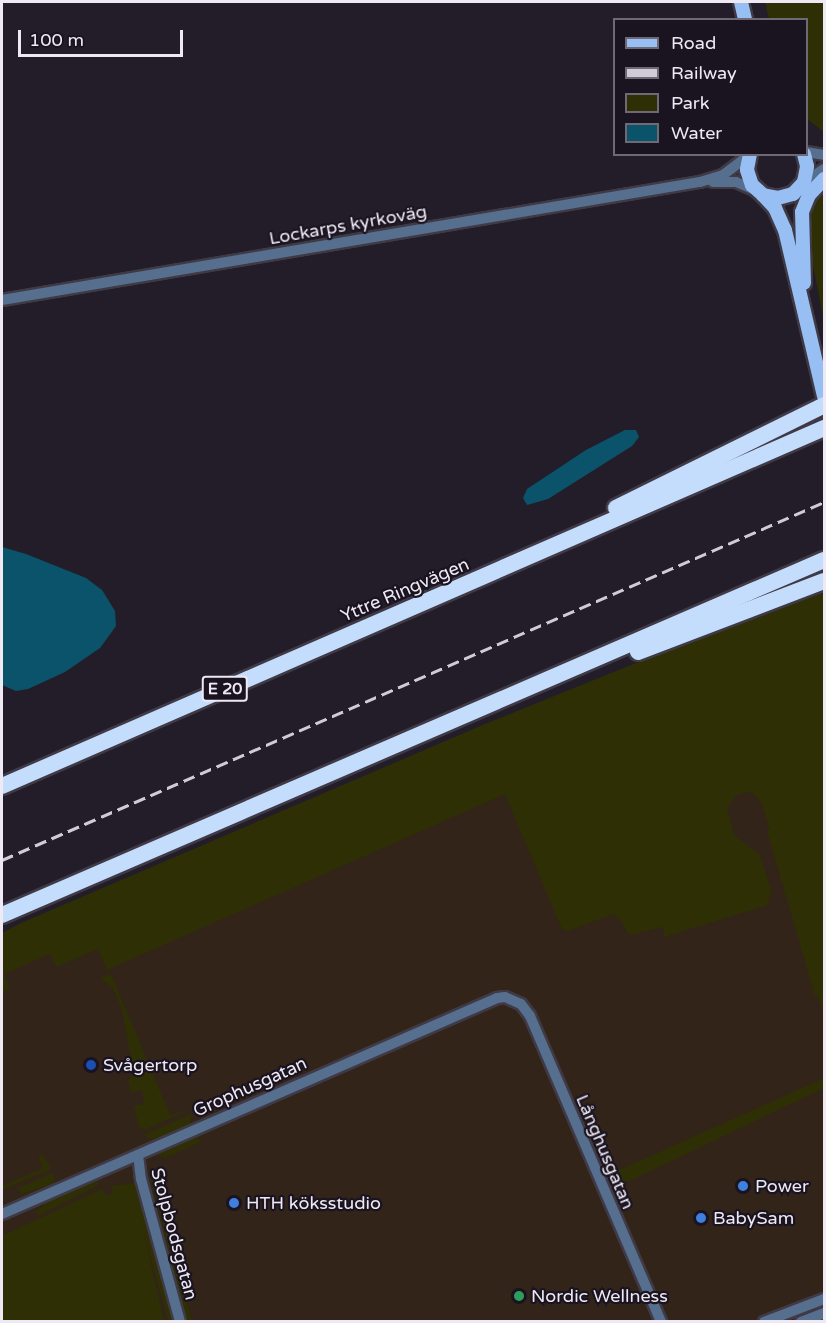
<!DOCTYPE html>
<html>
<head>
<meta charset="utf-8">
<style>
  body { margin:0 }
  #map { position:relative; width:826px; height:1323px; overflow:hidden; background:#231d2a; font-family:"Varela Round",sans-serif }
  div>[style] { position:absolute }
  [style*='--x'] { left:calc(var(--x)*1px); top:calc(var(--y)*1px); width:calc(var(--w)*1px); rotate:calc(var(--a)*1deg) }
  .commercial>* { inset:0; background:#332419 }
  .green>* { inset:0; background:#2e2f04 }
  .water>* { inset:0; background:#0b536b }
  .roads { filter:drop-shadow(2px 0 #3f3a46) drop-shadow(-2px 0 #3f3a46) drop-shadow(0 2px #3f3a46) drop-shadow(0 -2px #3f3a46) }
  .minor>* { height:10px; margin:-5px; padding:0 5px; transform-origin:5px; border-radius:5px; background:#576f8e }
  .major>* { height:14px; margin:-7px; padding:0 7px; transform-origin:7px; border-radius:7px; background:#97bff3 }
  .highway>* { height:16px; margin:-8px; padding:0 8px; transform-origin:8px; border-radius:8px; background:#c5ddfd }
  .rail>* { height:3px; margin-top:-1.5px; transform-origin:0; background:repeating-linear-gradient(90deg,#d0cbd6 0 12px,transparent 0 18px) }
  .dots>* { width:16px; height:16px; translate:-50% -50%; box-sizing:border-box; border:3px solid #1a1421; border-radius:50% }
  span { translate:-50% -50%; white-space:nowrap; text-align:center; line-height:1.15; -webkit-text-stroke:4.5px #1a1421; paint-order:stroke }
  .shield-label span { padding:2px 4px; background:#1a1421; border:2px solid; border-radius:4px; -webkit-text-stroke-width:0 }
  .shield-label { font-size:16px; color:#eee9f3; font-weight:700 }
  .street-label { font-size:18px; color:#eee9f3 }
  .poi-label { font-size:18px; color:#eee9f3 }
  .left { translate:0 -50%; text-align:left }
  .frame { position:absolute; inset:0; border:3px solid #eee9f3; pointer-events:none }
  .legend { position:absolute; left:613px; top:18px; width:195px; height:138px; box-sizing:border-box; background:#1a1421; border:2px solid #6f6975; margin:0; padding:8px 10px; list-style:none; font-size:18px; color:#eee9f3 }
  .legend li { display:flex; align-items:center; gap:12px; height:30px }
  .legend b { width:30px; border:2px solid #6f6975 }
  .scale { position:absolute; left:18px; top:30px; width:165px; height:27px; box-sizing:border-box; border:3px solid #eee9f3; border-top:0; padding-left:8px; font-size:18px; line-height:21px; white-space:nowrap; color:#eee9f3; -webkit-text-stroke:4px #1a1421; paint-order:stroke }
</style>
</head>
<body>
<div id="map">
  <div class="commercial">
    <div style="clip-path:polygon(824px 592px,824px 1321px,2px 1321px,2px 952px)"></div>
  </div>
  <div class="green">
    <div style="clip-path:polygon(765px 2px,824px 2px,824px 132px,807px 119px,806px 20px,769px 19px)"></div>
    <div style="clip-path:polygon(824px 188px,824px 321px,806px 230px,811px 204px)"></div>
    <div style="clip-path:polygon(824px 587px,824px 1016px,818px 995px,815px 996px,767px 831px,770px 829px,761px 802px,753px 793px,747px 792px,735px 796px,727px 809px,734px 835px,760px 855px,771px 890px,768px 905px,664px 937px,663px 927px,629px 935px,621px 920px,613px 914px,568px 931px,562px 929px,505px 794px,107px 970px,98px 949px,56px 967px,50px 954px,4px 974px,10px 989px,2px 993px,2px 933px,21px 923px,485px 724px)"></div>
    <div style="clip-path:polygon(111px 974px,170px 1115px,189px 1110px,144px 1130px,139px 1127px,134px 1106px,144px 1104px,142px 1090px,131px 1092px,128px 1081px,134px 1073px,122px 1010px,113px 988px,100px 978px)"></div>
    <div style="clip-path:polygon(824px 1078px,824px 1088px,630px 1181px,619px 1181px,615px 1172px)"></div>
    <div style="clip-path:polygon(191px 1114px,190px 1125px,160px 1138px,149px 1139px,144px 1135px)"></div>
    <div style="clip-path:polygon(195px 1138px,203px 1141px,165px 1158px,160px 1156px,159px 1153px)"></div>
    <div style="clip-path:polygon(43px 1154px,51px 1169px,2px 1190px,2px 1186px,43px 1168px,38px 1156px)"></div>
    <div style="clip-path:polygon(53px 1173px,55px 1181px,51px 1185px,21px 1194px,18px 1188px)"></div>
    <div style="clip-path:polygon(155px 1175px,192px 1321px,187px 1321px,150px 1177px)"></div>
    <div style="clip-path:polygon(98px 1180px,97px 1186px,38px 1216px,36px 1211px,51px 1200px)"></div>
    <div style="clip-path:polygon(138px 1183px,174px 1321px,168px 1321px,142px 1226px,164px 1321px,2px 1322px,2px 1236px,102px 1189px,106px 1196px,113px 1193px,110px 1186px)"></div>
  </div>
  <div class="water">
    <div style="clip-path:polygon(625px 430px,636px 430px,639px 437px,632px 446px,548px 499px,527px 505px,523px 498px,527px 489px,586px 450px)"></div>
    <div style="clip-path:polygon(2px 547px,26px 554px,86px 578px,102px 590px,115px 611px,116px 626px,100px 648px,65px 672px,28px 689px,16px 691px,2px 685px)"></div>
  </div>
  <div class="roads">
    <div class="minor">
      <div style="--x:806;--y:152;--w:18;--a:9"></div>
      <div style="--x:713;--y:182;--w:23;--a:0"></div>
      <div style="--x:736;--y:182;--w:21;--a:23"></div>
      <div style="--x:804;--y:182;--w:24;--a:-33"></div>
      <div style="--x:2;--y:300;--w:708;--a:-9.6"></div>
      <div style="--x:700;--y:182;--w:24;--a:-17"></div>
      <div style="--x:723;--y:175;--w:34;--a:-37"></div>
      <div style="--x:138;--y:1155;--w:24;--a:83"></div>
      <div style="--x:141;--y:1179;--w:148;--a:74.7"></div>
      <div style="--x:2;--y:1214;--w:540;--a:-23.57"></div>
      <div style="--x:497;--y:998;--w:8;--a:-7"></div>
      <div style="--x:505;--y:997;--w:17;--a:24"></div>
      <div style="--x:521;--y:1004;--w:15;--a:53"></div>
      <div style="--x:530;--y:1016;--w:333;--a:66.8"></div>
      <div style="--x:764;--y:1322;--w:64;--a:-21"></div>
      <div style="--x:801;--y:1322;--w:25;--a:-21"></div>
    </div>
    <div class="major">
      <div style="--x:741;--y:2;--w:18;--a:77"></div>
      <div style="--x:750;--y:154;--w:16;--a:101"></div>
      <div style="--x:747;--y:170;--w:16;--a:72"></div>
      <div style="--x:752;--y:185;--w:15;--a:42"></div>
      <div style="--x:763;--y:195;--w:15;--a:11"></div>
      <div style="--x:778;--y:198;--w:16;--a:-15"></div>
      <div style="--x:793;--y:194;--w:16;--a:-47"></div>
      <div style="--x:804;--y:182;--w:16;--a:-79"></div>
      <div style="--x:807;--y:166;--w:12;--a:-104"></div>
      <div style="--x:763;--y:195;--w:18;--a:47"></div>
      <div style="--x:775;--y:208;--w:24;--a:66"></div>
      <div style="--x:785;--y:230;--w:171;--a:76.8"></div>
      <div style="--x:804;--y:283;--w:71;--a:-91.6"></div>
      <div style="--x:802;--y:212;--w:18;--a:-68"></div>
      <div style="--x:809;--y:195;--w:22;--a:-47"></div>
    </div>
    <div class="highway">
      <div style="--x:616;--y:508;--w:232;--a:-26.3"></div>
      <div style="--x:638;--y:652;--w:199;--a:-20.9"></div>
      <div style="--x:2;--y:786;--w:897;--a:-23.53"></div>
      <div style="--x:2;--y:915;--w:895;--a:-23.36"></div>
    </div>
  </div>
  <div class="rail">
    <div style="--x:2;--y:860;--w:897;--a:-23.53"></div>
  </div>
  <div class="dots">
    <div style="left:91px;top:1065px;background:#1a4fb4"></div>
    <div style="left:743px;top:1186px;background:#3f7fe0"></div>
    <div style="left:234px;top:1203px;background:#3f7fe0"></div>
    <div style="left:701px;top:1218px;background:#3f7fe0"></div>
    <div style="left:519px;top:1296px;background:#2e9e5b"></div>
  </div>
  <div class="shield-label">
    <span style="left:225px;top:689px">E 20</span>
  </div>
  <div class="street-label">
    <span style="left:348px;top:225px;rotate:-10deg">Lockarps kyrkoväg</span>
    <span style="left:405px;top:590px;rotate:-23deg">Yttre Ringvägen</span>
    <span style="left:250px;top:1087px;rotate:-24deg">Grophusgatan</span>
    <span style="left:605px;top:1152px;rotate:67deg">Långhusgatan</span>
    <span style="left:174px;top:1234px;rotate:75deg">Stolpbodsgatan</span>
  </div>
  <div class="poi-label">
    <span class="left" style="left:103px;top:1065px">Svågertorp</span>
    <span class="left" style="left:755px;top:1186px">Power</span>
    <span class="left" style="left:246px;top:1203px">HTH köksstudio</span>
    <span class="left" style="left:713px;top:1218px">BabySam</span>
    <span class="left" style="left:531px;top:1296px">Nordic Wellness</span>
  </div>
  <div class="frame"></div>
  <ul class="legend">
  <li><b style="height:8px;background:#97bff3"></b>Road</li>
  <li><b style="height:8px;background:#d0cbd6"></b>Railway</li>
  <li><b style="height:16px;background:#2e2f04"></b>Park</li>
  <li><b style="height:16px;background:#0b536b"></b>Water</li>
  </ul>
  <div class="scale">100 m</div>
</div>
</body>
</html>
